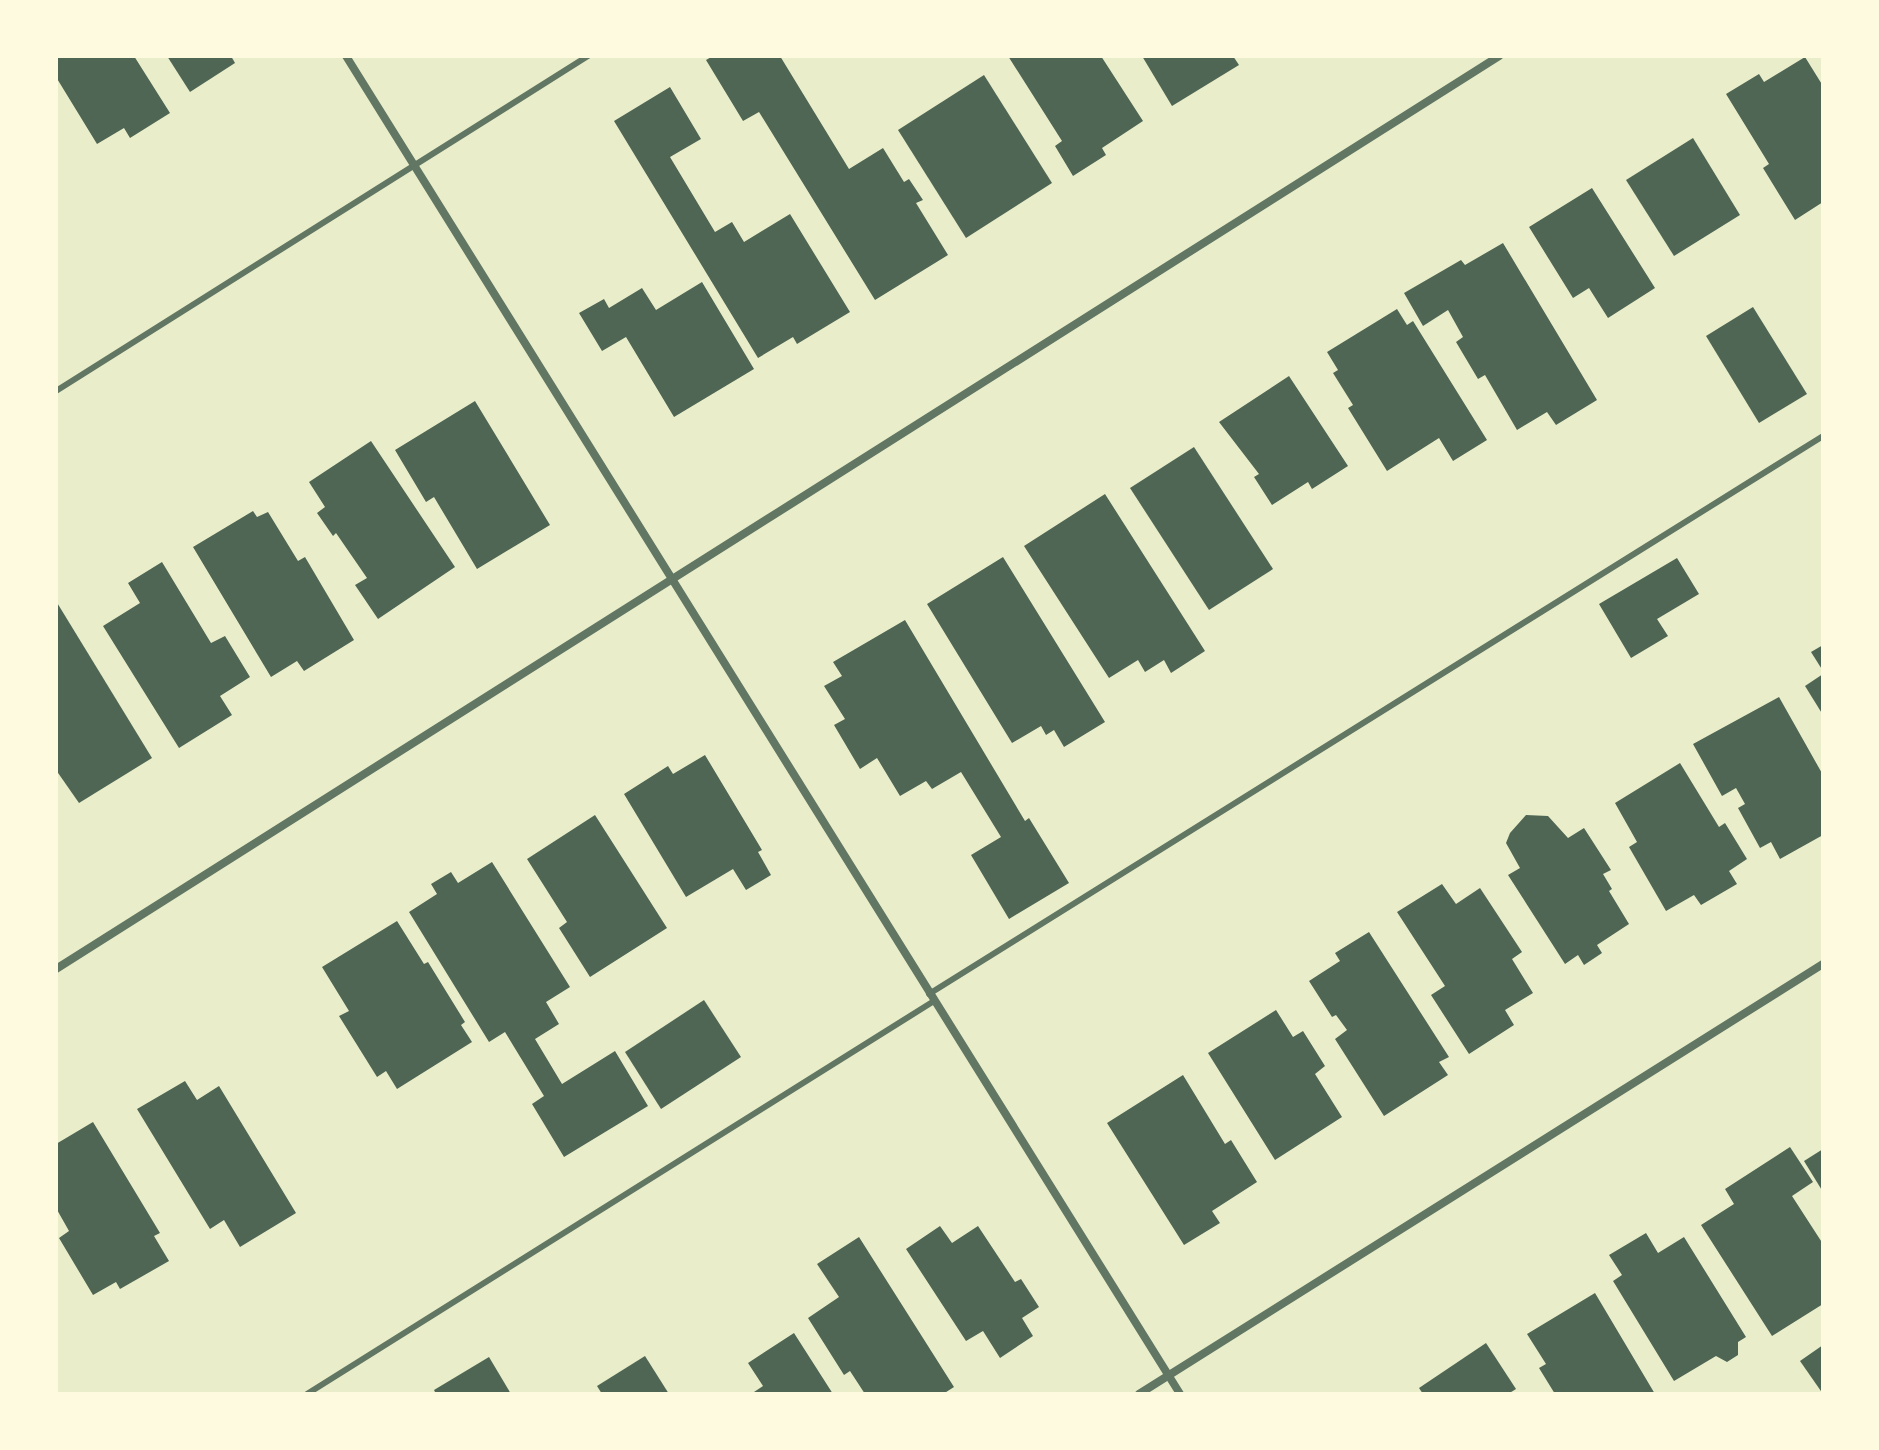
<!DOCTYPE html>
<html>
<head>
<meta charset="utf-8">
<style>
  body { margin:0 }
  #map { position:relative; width:1879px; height:1450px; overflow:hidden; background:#e9edc9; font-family:"Archivo Narrow",sans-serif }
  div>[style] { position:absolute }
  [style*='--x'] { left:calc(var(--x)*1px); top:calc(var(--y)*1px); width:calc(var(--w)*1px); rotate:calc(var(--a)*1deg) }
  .building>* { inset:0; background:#4f6655 }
  .service>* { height:6px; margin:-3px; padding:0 3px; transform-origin:3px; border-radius:3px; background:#617663 }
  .minor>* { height:8px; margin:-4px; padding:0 4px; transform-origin:4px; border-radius:4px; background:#617663 }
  span { translate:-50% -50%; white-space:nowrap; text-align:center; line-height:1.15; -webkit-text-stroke:8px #fefae0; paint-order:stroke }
  .frame { position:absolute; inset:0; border:58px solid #fefae0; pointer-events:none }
</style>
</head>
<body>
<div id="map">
  <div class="building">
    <div style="clip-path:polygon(56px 56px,134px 56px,170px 113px,130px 138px,124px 128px,97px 144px,56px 77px)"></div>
    <div style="clip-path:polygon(167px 56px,231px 56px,235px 63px,190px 92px)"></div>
    <div style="clip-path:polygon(713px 56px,780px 56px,849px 169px,883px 148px,904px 182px,909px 179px,923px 200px,916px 203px,948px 255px,875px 300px,759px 112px,743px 121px,706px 60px)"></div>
    <div style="clip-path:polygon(1008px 56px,1101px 56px,1143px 121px,1102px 148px,1106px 155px,1073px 176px,1055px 146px,1062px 141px)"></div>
    <div style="clip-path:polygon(1142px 56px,1233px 56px,1239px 65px,1172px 106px)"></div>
    <div style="clip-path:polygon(1805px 57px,1823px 86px,1823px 202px,1795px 220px,1763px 168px,1769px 164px,1726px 94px,1759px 74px,1764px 82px)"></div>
    <div style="clip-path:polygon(984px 75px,1052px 183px,966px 238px,898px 130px)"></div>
    <div style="clip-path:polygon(670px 87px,701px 139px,670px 157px,715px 232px,732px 222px,744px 242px,790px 214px,850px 312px,797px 344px,793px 337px,758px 358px,614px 121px)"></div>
    <div style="clip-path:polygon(1693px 138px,1740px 215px,1674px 256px,1626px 180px)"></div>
    <div style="clip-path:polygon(1592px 188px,1655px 288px,1608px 318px,1589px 288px,1573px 298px,1529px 227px)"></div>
    <div style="clip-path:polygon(1503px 243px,1597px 400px,1556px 425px,1547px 412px,1517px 430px,1485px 375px,1478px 379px,1456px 342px,1463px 337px,1448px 310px,1423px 326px,1404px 293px,1461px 260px,1465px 265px)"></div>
    <div style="clip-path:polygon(702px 282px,754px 369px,674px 417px,626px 337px,602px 351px,579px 313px,604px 299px,609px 308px,642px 288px,656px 310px)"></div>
    <div style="clip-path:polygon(1753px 307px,1807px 394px,1759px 423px,1706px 336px)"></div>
    <div style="clip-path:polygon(1397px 309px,1407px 325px,1413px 321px,1487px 440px,1453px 461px,1439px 438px,1387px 471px,1348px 408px,1353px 405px,1333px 373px,1338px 370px,1327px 352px)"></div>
    <div style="clip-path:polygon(1289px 376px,1348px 466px,1312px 489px,1308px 482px,1272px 505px,1254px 477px,1259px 474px,1219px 422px)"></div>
    <div style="clip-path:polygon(475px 401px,550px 525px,477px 569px,434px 497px,426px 502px,395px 450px)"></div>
    <div style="clip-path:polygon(371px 441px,455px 567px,378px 619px,355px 585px,367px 578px,336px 533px,333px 536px,317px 513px,325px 507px,309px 482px)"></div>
    <div style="clip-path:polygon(1194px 447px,1273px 569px,1209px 610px,1130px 488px)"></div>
    <div style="clip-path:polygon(1105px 494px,1205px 651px,1171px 673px,1164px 660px,1145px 672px,1138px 660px,1109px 678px,1024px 546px)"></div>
    <div style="clip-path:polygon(253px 511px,257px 517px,268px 512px,298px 561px,305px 557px,354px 640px,304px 671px,297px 661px,271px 677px,193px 547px)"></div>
    <div style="clip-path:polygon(1003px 557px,1105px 722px,1064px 747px,1054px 730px,1046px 735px,1041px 726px,1012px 743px,927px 604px)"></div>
    <div style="clip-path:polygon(1677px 558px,1699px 594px,1657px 619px,1668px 636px,1631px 658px,1599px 604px)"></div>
    <div style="clip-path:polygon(162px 562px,211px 643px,225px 636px,250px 677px,220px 696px,232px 715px,179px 748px,103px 626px,140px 603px,128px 583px)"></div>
    <div style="clip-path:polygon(56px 601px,152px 758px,79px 803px,56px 770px)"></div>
    <div style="clip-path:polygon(905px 620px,1025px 821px,1029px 818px,1069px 883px,1009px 919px,971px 855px,1001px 837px,961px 772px,932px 789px,926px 781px,900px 796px,877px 758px,860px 769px,834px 725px,845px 719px,824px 686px,842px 676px,833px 662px)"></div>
    <div style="clip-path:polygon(1823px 645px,1823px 671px,1811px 652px)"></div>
    <div style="clip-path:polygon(1823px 674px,1823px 715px,1805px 686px)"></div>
    <div style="clip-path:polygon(1779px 697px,1823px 775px,1823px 835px,1780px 859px,1771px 842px,1760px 848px,1738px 808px,1745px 804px,1736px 788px,1722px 796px,1693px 744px)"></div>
    <div style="clip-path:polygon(705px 755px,762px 850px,758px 852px,771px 875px,746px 890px,733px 869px,686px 897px,624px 794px,668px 766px,673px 774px)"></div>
    <div style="clip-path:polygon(1680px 763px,1719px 827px,1725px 823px,1747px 859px,1729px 871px,1737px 884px,1701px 905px,1694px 895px,1666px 911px,1629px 847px,1637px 842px,1615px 803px)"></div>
    <div style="clip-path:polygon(595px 815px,667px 928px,590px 977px,559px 928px,567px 922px,527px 859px)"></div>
    <div style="clip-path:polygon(1526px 815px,1548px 816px,1568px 838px,1584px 828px,1611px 870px,1603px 874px,1612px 889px,1609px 891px,1629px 924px,1597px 945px,1602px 953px,1584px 965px,1578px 955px,1565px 964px,1508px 875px,1520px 868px,1506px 843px,1510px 833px)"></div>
    <div style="clip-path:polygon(492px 862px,570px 987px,546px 1002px,559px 1024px,535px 1039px,562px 1084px,615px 1051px,648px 1106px,564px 1157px,532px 1104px,544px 1096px,505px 1032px,489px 1042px,409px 912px,437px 894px,431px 884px,451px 872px,458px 883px)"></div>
    <div style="clip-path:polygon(1442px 884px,1456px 904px,1480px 888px,1522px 952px,1512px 959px,1533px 993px,1505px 1010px,1514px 1025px,1469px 1054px,1431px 995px,1445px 986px,1397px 912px)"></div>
    <div style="clip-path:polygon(397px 921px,424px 964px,428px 962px,465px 1022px,461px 1025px,472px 1042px,397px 1089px,386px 1071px,377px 1077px,339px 1016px,349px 1011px,322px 967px)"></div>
    <div style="clip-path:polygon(1369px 932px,1449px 1057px,1439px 1062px,1448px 1075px,1384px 1116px,1335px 1039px,1347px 1030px,1336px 1015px,1332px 1017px,1309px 981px,1340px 961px,1335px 953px)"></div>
    <div style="clip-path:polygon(704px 1000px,741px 1057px,661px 1109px,625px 1052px)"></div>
    <div style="clip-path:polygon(1276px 1010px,1293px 1037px,1303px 1031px,1325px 1066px,1315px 1074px,1342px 1117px,1275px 1160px,1208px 1053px)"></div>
    <div style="clip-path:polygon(1183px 1075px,1225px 1144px,1231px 1140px,1257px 1182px,1212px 1211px,1220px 1223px,1184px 1245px,1107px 1123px)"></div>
    <div style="clip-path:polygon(185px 1081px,197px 1100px,219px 1086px,296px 1213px,240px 1247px,224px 1220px,210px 1229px,137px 1109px)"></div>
    <div style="clip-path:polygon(93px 1122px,160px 1233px,154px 1236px,169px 1261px,120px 1289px,116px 1282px,93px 1295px,59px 1238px,69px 1231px,56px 1208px,56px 1144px)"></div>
    <div style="clip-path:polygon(1790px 1147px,1813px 1182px,1792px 1196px,1823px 1244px,1823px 1304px,1772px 1336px,1701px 1225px,1734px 1204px,1725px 1189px)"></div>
    <div style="clip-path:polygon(1823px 1149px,1823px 1192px,1804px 1161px)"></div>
    <div style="clip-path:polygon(940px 1226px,952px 1243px,978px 1226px,1015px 1282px,1021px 1279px,1039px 1307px,1022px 1318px,1033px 1336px,1000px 1358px,983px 1331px,966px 1341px,906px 1249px)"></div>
    <div style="clip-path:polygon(1646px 1233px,1658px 1253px,1684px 1237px,1746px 1337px,1738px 1342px,1738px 1355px,1727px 1362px,1716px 1356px,1674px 1381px,1613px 1281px,1622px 1275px,1609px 1255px)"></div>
    <div style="clip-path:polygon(859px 1237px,954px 1387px,943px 1394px,865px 1394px,850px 1371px,844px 1375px,808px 1318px,839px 1297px,817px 1264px)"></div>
    <div style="clip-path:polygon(1595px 1293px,1655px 1394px,1555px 1394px,1539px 1368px,1546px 1364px,1527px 1334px)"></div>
    <div style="clip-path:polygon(794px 1333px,833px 1394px,751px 1394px,763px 1386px,748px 1363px)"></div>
    <div style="clip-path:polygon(1486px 1343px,1516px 1389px,1508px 1394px,1423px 1394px,1419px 1388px)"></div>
    <div style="clip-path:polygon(1823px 1345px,1823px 1394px,1800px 1361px)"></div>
    <div style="clip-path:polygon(645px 1356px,669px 1394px,602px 1394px,597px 1386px)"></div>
    <div style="clip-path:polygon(489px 1357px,511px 1394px,436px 1394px,434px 1390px)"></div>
  </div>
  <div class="service">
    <div style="--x:56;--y:391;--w:629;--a:-32.2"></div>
    <div style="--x:929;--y:994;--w:1054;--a:-31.97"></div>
    <div style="--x:307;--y:1394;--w:740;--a:-32.08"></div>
  </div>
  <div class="minor">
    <div style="--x:346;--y:56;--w:1577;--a:58.06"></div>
    <div style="--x:56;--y:969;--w:1708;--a:-32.32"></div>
    <div style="--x:1139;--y:1394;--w:808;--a:-32.16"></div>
  </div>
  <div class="frame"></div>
</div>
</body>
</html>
